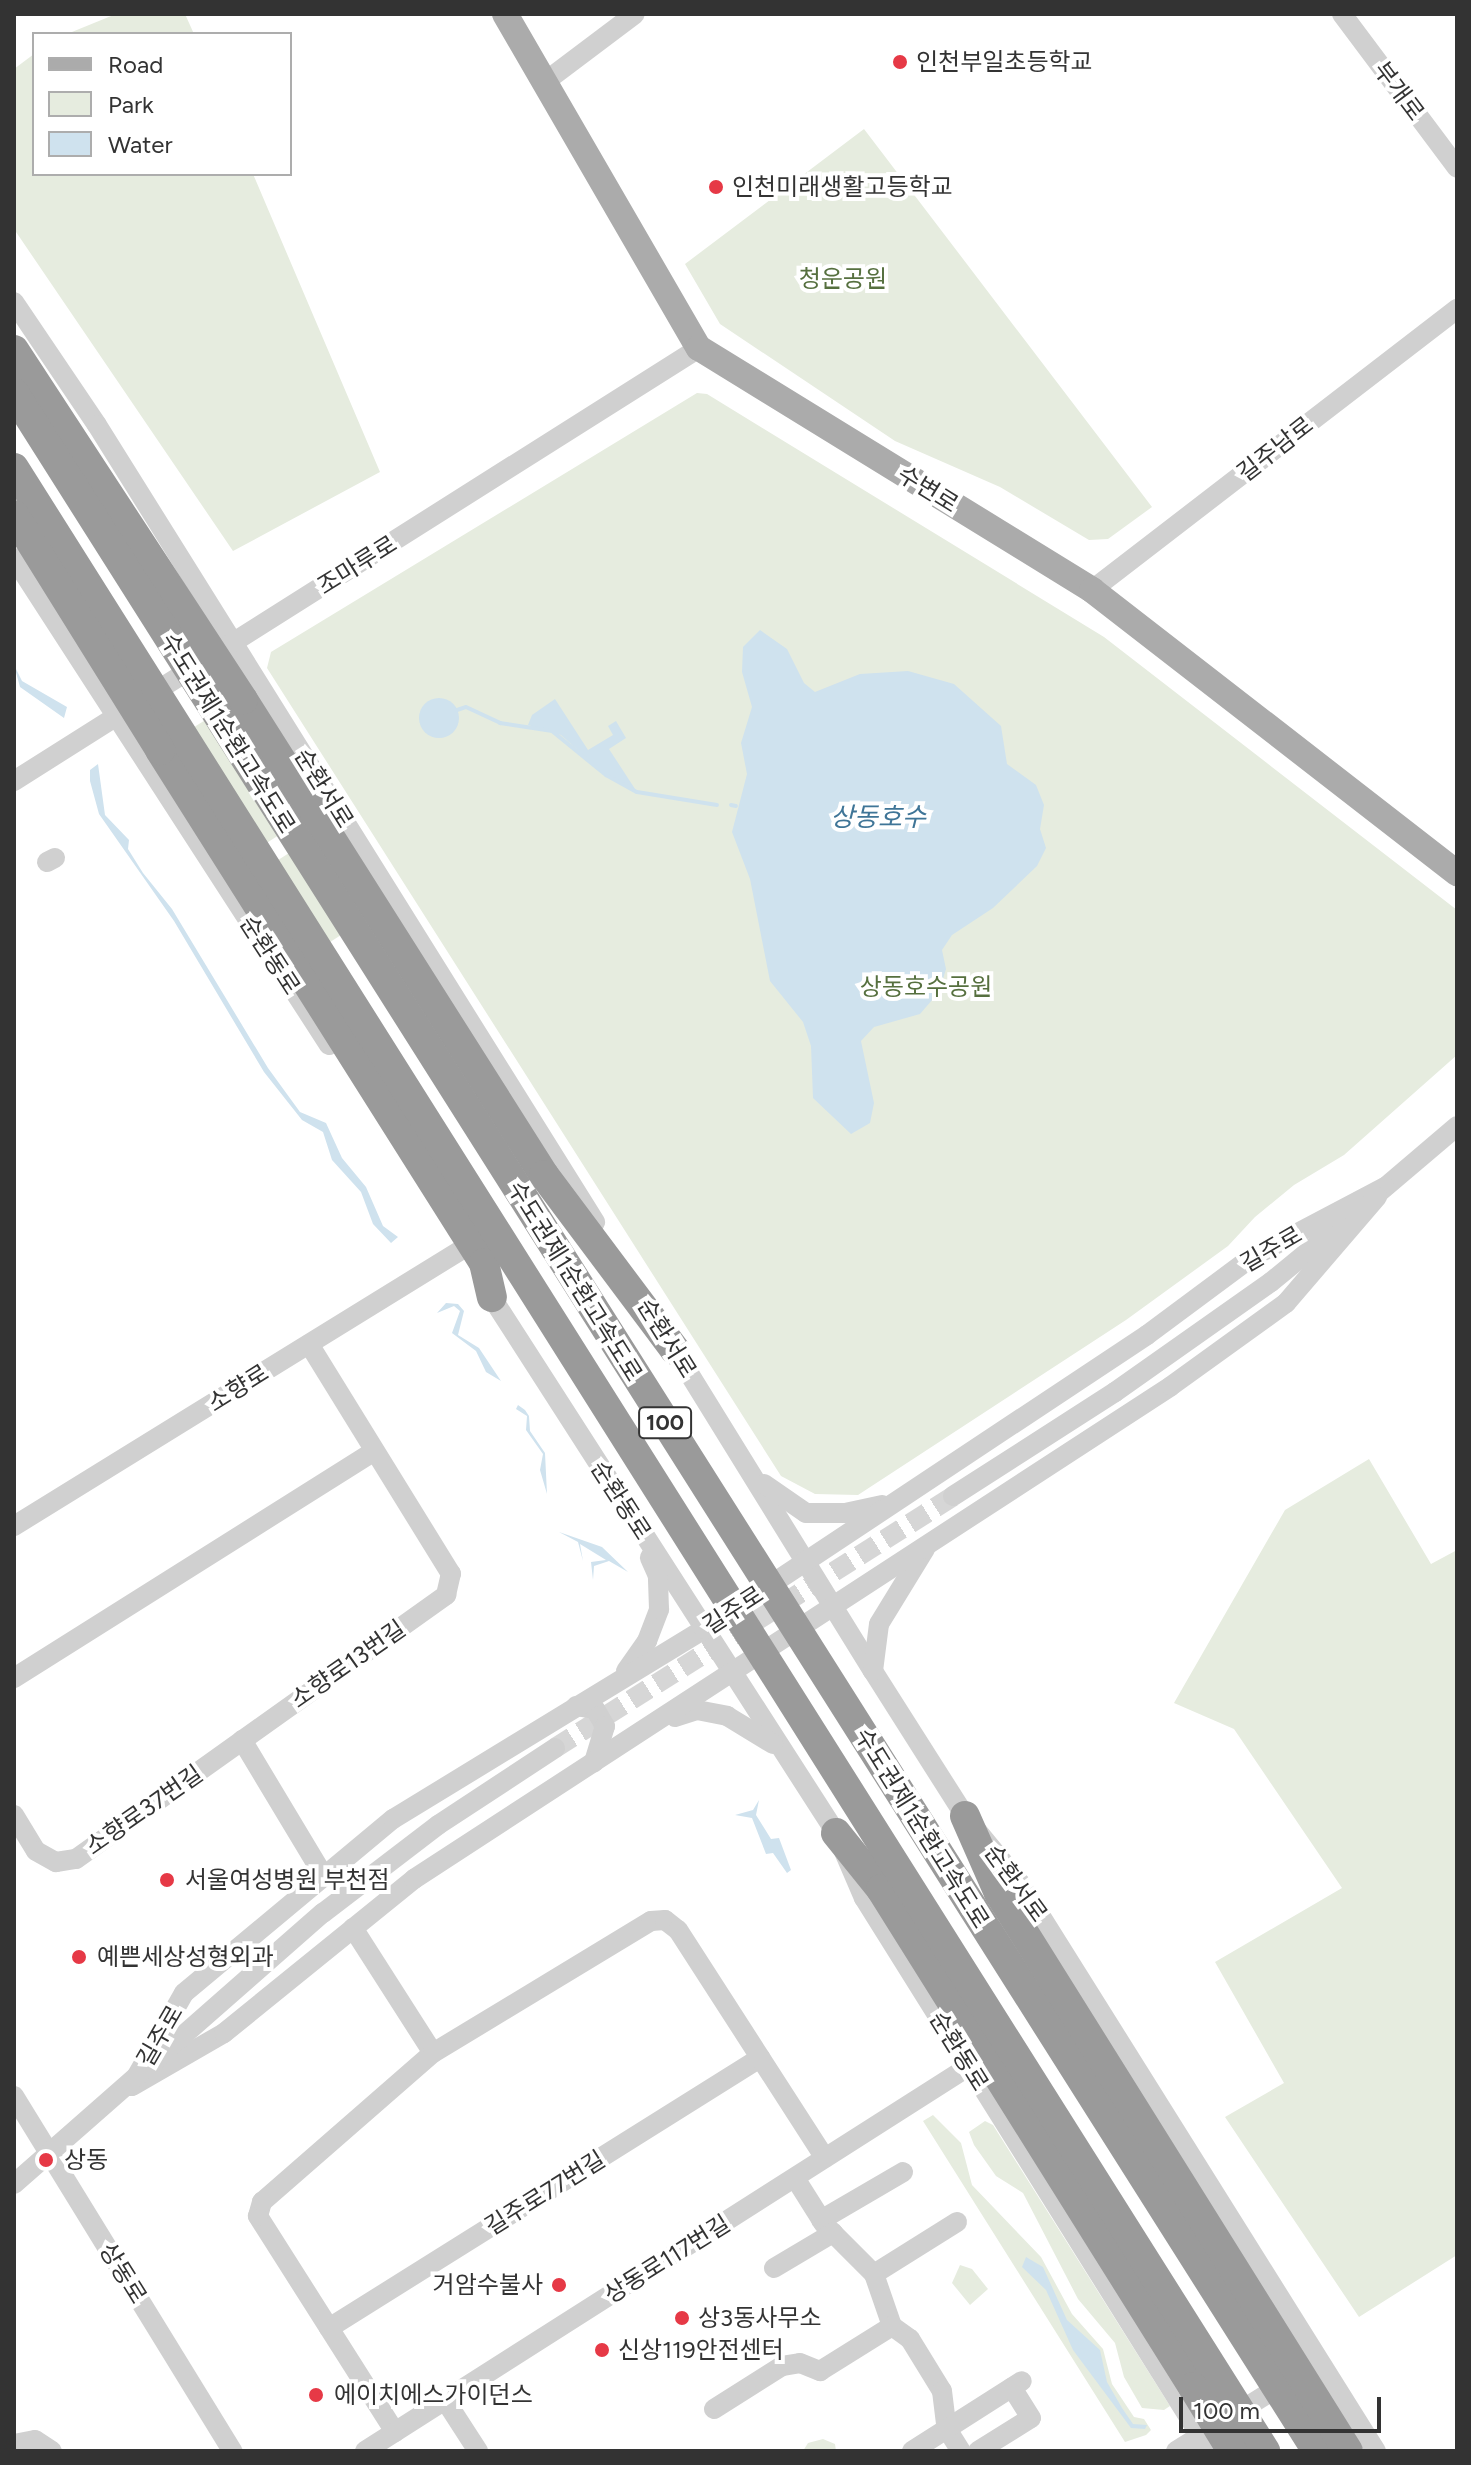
<!DOCTYPE html>
<html>
<head>
<meta charset="utf-8">
<style>
  body { margin:0 }
  #map { position:relative; width:1471px; height:2465px; overflow:hidden; background:#fff; font-family:Figtree,"Noto Sans KR",sans-serif }
  div>[style] { position:absolute }
  [style*='--x'] { left:calc(var(--x)*1px); top:calc(var(--y)*1px); width:calc(var(--w)*1px); rotate:calc(var(--a)*1deg) }
  .green>* { inset:0; background:#e6ecdf }
  .water>* { inset:0; background:#cfe2ee }
  .round { border-radius:50% }
  .stream>* { height:4px; margin:-2px; padding:0 2px; transform-origin:2px; border-radius:2px; background:#cfe2ee }
  .minor-tunnel>* { height:20px; margin-top:-10px; transform-origin:0; background:repeating-linear-gradient(90deg,#d6d6d6 0 20px,transparent 0 30px) }
  .minor>* { height:20px; margin:-10px; padding:0 10px; transform-origin:10px; border-radius:10px; background:#d0d0d0 }
  .major>* { height:26px; margin:-13px; padding:0 13px; transform-origin:13px; border-radius:13px; background:#ababab }
  .highway>* { height:30px; margin:-15px; padding:0 15px; transform-origin:15px; border-radius:15px; background:#9a9a9a }
  .highway-bridge>* { height:30px; margin:-15px; padding:0 15px; transform-origin:15px; border-radius:15px; background:#9a9a9a }
  .dots>* { width:22px; height:22px; translate:-50% -50%; box-sizing:border-box; border:4px solid #fff; border-radius:50% }
  span { translate:-50% -50%; white-space:nowrap; text-align:center; line-height:1.15; -webkit-text-stroke:8px #fff; paint-order:stroke }
  .shield-label span { padding:2px 6px; background:#fff; border:2px solid; border-radius:6px; -webkit-text-stroke-width:0 }
  .shield-label { font-size:22px; color:#333; font-weight:700 }
  .poi-label { font-size:24px; color:#333 }
  .left { translate:0 -50%; text-align:left }
  .right { translate:-100% -50%; text-align:right }
  .street-label { font-size:24px; color:#333 }
  .park-label { font-size:24px; color:#56703f }
  .water-label { font-size:26px; color:#3f7597; font-style:italic }
  .frame { position:absolute; inset:0; border:16px solid #333; pointer-events:none }
  .legend { position:absolute; left:32px; top:32px; width:260px; height:144px; box-sizing:border-box; background:#fff; border:2px solid #adadad; margin:0; padding:10px 14px; list-style:none; font-size:24px; color:#333 }
  .legend li { display:flex; align-items:center; gap:16px; height:40px }
  .legend b { width:40px; border:2px solid #adadad }
  .scale { position:absolute; left:1179px; top:2397px; width:202px; height:36px; box-sizing:border-box; border:4px solid #333; border-top:0; padding-left:10px; font-size:24px; line-height:28px; white-space:nowrap; color:#333; -webkit-text-stroke:6px #fff; paint-order:stroke }
</style>
</head>
<body>
<div id="map">
  <div class="green">
    <div style="clip-path:polygon(116px 14px,185px 14px,194px 34px,67px 34px)"></div>
    <div style="clip-path:polygon(34px 54px,34px 174px,253px 174px,380px 472px,233px 551px,14px 229px,14px 69px)"></div>
    <div style="clip-path:polygon(864px 129px,1152px 507px,1108px 539px,1089px 540px,1000px 487px,895px 441px,720px 324px,685px 264px)"></div>
    <div style="clip-path:polygon(697px 393px,707px 394px,1104px 637px,1457px 910px,1457px 1055px,1344px 1155px,1294px 1185px,1255px 1217px,1228px 1246px,1126px 1320px,858px 1495px,815px 1494px,781px 1476px,267px 668px,271px 652px)"></div>
    <div style="clip-path:polygon(231px 704px,304px 819px,265px 844px,191px 729px)"></div>
    <div style="clip-path:polygon(314px 837px,366px 919px,327px 944px,275px 862px)"></div>
    <div style="clip-path:polygon(1369px 1459px,1431px 1564px,1457px 1550px,1457px 2255px,1359px 2317px,1225px 2117px,1284px 2083px,1215px 1962px,1342px 1888px,1234px 1729px,1174px 1703px,1285px 1510px)"></div>
    <div style="clip-path:polygon(933px 2115px,961px 2143px,972px 2185px,1041px 2257px,1072px 2314px,1103px 2349px,1112px 2384px,1134px 2417px,1144px 2419px,1151px 2430px,1146px 2435px,1125px 2442px,923px 2121px)"></div>
    <div style="clip-path:polygon(985px 2121px,993px 2125px,1170px 2406px,1164px 2410px,1142px 2408px,1124px 2377px,1115px 2343px,1078px 2299px,1023px 2193px,996px 2176px,974px 2145px,969px 2132px)"></div>
    <div style="clip-path:polygon(960px 2265px,972px 2269px,988px 2289px,970px 2305px,952px 2283px)"></div>
    <div style="clip-path:polygon(823px 2439px,835px 2444px,836px 2451px,803px 2451px,808px 2443px)"></div>
  </div>
  <div class="water">
    <div style="clip-path:polygon(760px 630px,787px 649px,804px 683px,815px 692px,860px 674px,908px 671px,954px 684px,1001px 726px,1007px 764px,1036px 785px,1044px 805px,1040px 829px,1046px 848px,1037px 866px,993px 908px,952px 935px,942px 950px,946px 969px,939px 992px,920px 1014px,874px 1027px,861px 1041px,874px 1103px,870px 1123px,851px 1134px,813px 1098px,811px 1046px,803px 1022px,770px 981px,750px 879px,732px 832px,747px 774px,741px 743px,752px 707px,742px 672px,743px 647px)"></div>
    <div style="clip-path:polygon(14px 665px,22px 681px,67px 707px,64px 718px,20px 687px)"></div>
    <div class="round" style="left:419px;top:698px;width:40px;height:40px"></div>
    <div style="clip-path:polygon(555px 699px,588px 750px,613px 735px,608px 726px,616px 721px,626px 738px,609px 749px,637px 792px,606px 775px,561px 735px,528px 725px,532px 715px)"></div>
    <div style="clip-path:polygon(98px 764px,105px 815px,129px 840px,128px 849px,143px 873px,172px 909px,268px 1068px,300px 1112px,326px 1123px,342px 1158px,366px 1187px,383px 1226px,398px 1237px,391px 1243px,373px 1224px,361px 1192px,332px 1160px,323px 1132px,302px 1120px,264px 1072px,174px 921px,99px 814px,90px 781px,90px 770px)"></div>
    <div style="clip-path:polygon(446px 1303px,458px 1304px,464px 1311px,458px 1335px,479px 1348px,501px 1381px,486px 1372px,476px 1351px,452px 1333px,460px 1311px,454px 1306px,437px 1313px)"></div>
    <div style="clip-path:polygon(518px 1405px,525px 1410px,529px 1416px,530px 1431px,545px 1453px,547px 1494px,540px 1470px,543px 1454px,526px 1430px,527px 1416px,516px 1409px)"></div>
    <div style="clip-path:polygon(559px 1532px,602px 1547px,628px 1572px,609px 1561px,594px 1566px,593px 1580px,591px 1562px,606px 1560px,580px 1544px,583px 1561px,578px 1542px)"></div>
    <div style="clip-path:polygon(759px 1800px,756px 1815px,771px 1839px,779px 1838px,791px 1870px,787px 1873px,773px 1853px,766px 1854px,752px 1818px,735px 1815px,753px 1810px)"></div>
    <div style="clip-path:polygon(1026px 2257px,1043px 2267px,1067px 2320px,1100px 2350px,1107px 2382px,1122px 2408px,1133px 2424px,1147px 2425px,1145px 2429px,1131px 2428px,1073px 2350px,1046px 2290px,1022px 2267px)"></div>
  </div>
  <div class="stream">
    <div style="--x:457;--y:710;--w:9;--a:-18"></div>
    <div style="--x:466;--y:707;--w:38;--a:25"></div>
    <div style="--x:500;--y:723;--w:53;--a:8.7"></div>
    <div style="--x:552;--y:731;--w:70;--a:39.2"></div>
    <div style="--x:606;--y:775;--w:35;--a:29"></div>
    <div style="--x:637;--y:792;--w:81;--a:9.2"></div>
    <div style="--x:731;--y:805;--w:5;--a:11"></div>
  </div>
  <div class="minor-tunnel">
    <div style="--x:555;--y:1748;--w:471;--a:-32.3"></div>
  </div>
  <div class="minor">
    <div style="--x:1342;--y:14;--w:192;--a:53.2"></div>
    <div style="--x:546;--y:81;--w:111;--a:-37"></div>
    <div style="--x:14;--y:302;--w:148;--a:56"></div>
    <div style="--x:97;--y:425;--w:940;--a:58"></div>
    <div style="--x:14;--y:558;--w:580;--a:57.1"></div>
    <div style="--x:1092;--y:590;--w:461;--a:-37.6"></div>
    <div style="--x:14;--y:781;--w:810;--a:-32.3"></div>
    <div style="--x:47;--y:862;--w:9;--a:-27"></div>
    <div style="--x:1376;--y:1195;--w:106;--a:-40.4"></div>
    <div style="--x:485;--y:1287;--w:649;--a:57.26"></div>
    <div style="--x:836;--y:1833;--w:71;--a:66.7"></div>
    <div style="--x:864;--y:1898;--w:652;--a:57.97"></div>
    <div style="--x:669;--y:1341;--w:388;--a:58.3"></div>
    <div style="--x:873;--y:1671;--w:172;--a:57.6"></div>
    <div style="--x:965;--y:1816;--w:87;--a:50.6"></div>
    <div style="--x:1020;--y:1883;--w:670;--a:57.92"></div>
    <div style="--x:764;--y:1484;--w:51;--a:34.6"></div>
    <div style="--x:806;--y:1513;--w:39;--a:0"></div>
    <div style="--x:845;--y:1513;--w:38;--a:-12"></div>
    <div style="--x:953;--y:1496;--w:193;--a:-32.7"></div>
    <div style="--x:1115;--y:1392;--w:191;--a:-35.2"></div>
    <div style="--x:1271;--y:1282;--w:93;--a:-39.3"></div>
    <div style="--x:14;--y:1526;--w:525;--a:-31.69"></div>
    <div style="--x:626;--y:1671;--w:37;--a:-55"></div>
    <div style="--x:647;--y:1641;--w:34;--a:-69"></div>
    <div style="--x:659;--y:1609;--w:33;--a:-92"></div>
    <div style="--x:658;--y:1576;--w:20;--a:-114"></div>
    <div style="--x:873;--y:1671;--w:47;--a:-82.7"></div>
    <div style="--x:879;--y:1624;--w:88;--a:-58.5"></div>
    <div style="--x:14;--y:1678;--w:426;--a:-32.2"></div>
    <div style="--x:576;--y:1706;--w:19;--a:9"></div>
    <div style="--x:595;--y:1709;--w:20;--a:60"></div>
    <div style="--x:605;--y:1726;--w:38;--a:107"></div>
    <div style="--x:675;--y:1717;--w:23;--a:-18"></div>
    <div style="--x:697;--y:1710;--w:31;--a:11"></div>
    <div style="--x:727;--y:1716;--w:54;--a:31.3"></div>
    <div style="--x:242;--y:1740;--w:155;--a:59"></div>
    <div style="--x:14;--y:1815;--w:42;--a:58.6"></div>
    <div style="--x:36;--y:1851;--w:23;--a:29"></div>
    <div style="--x:56;--y:1862;--w:20;--a:-9"></div>
    <div style="--x:76;--y:1859;--w:455;--a:-35.5"></div>
    <div style="--x:446;--y:1595;--w:22;--a:-77"></div>
    <div style="--x:451;--y:1574;--w:270;--a:-121.7"></div>
    <div style="--x:353;--y:1928;--w:148;--a:57.4"></div>
    <div style="--x:131;--y:2086;--w:107;--a:-60.3"></div>
    <div style="--x:184;--y:1993;--w:272;--a:-39.8"></div>
    <div style="--x:393;--y:1819;--w:364;--a:-31.4"></div>
    <div style="--x:704;--y:1629;--w:532;--a:-33.57"></div>
    <div style="--x:1147;--y:1335;--w:131;--a:-36.6"></div>
    <div style="--x:1252;--y:1257;--w:150;--a:-27.8"></div>
    <div style="--x:132;--y:2086;--w:106;--a:-29.9"></div>
    <div style="--x:224;--y:2033;--w:245;--a:-39"></div>
    <div style="--x:414;--y:1879;--w:903;--a:-33.07"></div>
    <div style="--x:1171;--y:1386;--w:142;--a:-35.8"></div>
    <div style="--x:1286;--y:1303;--w:140;--a:-49.4"></div>
    <div style="--x:14;--y:2096;--w:417;--a:58.4"></div>
    <div style="--x:795;--y:2178;--w:54;--a:57.8"></div>
    <div style="--x:824;--y:2224;--w:71;--a:45"></div>
    <div style="--x:874;--y:2274;--w:55;--a:70.9"></div>
    <div style="--x:892;--y:2326;--w:22;--a:36"></div>
    <div style="--x:910;--y:2339;--w:61;--a:58.4"></div>
    <div style="--x:942;--y:2391;--w:38;--a:83"></div>
    <div style="--x:947;--y:2429;--w:26;--a:58"></div>
    <div style="--x:14;--y:2184;--w:411;--a:-41.3"></div>
    <div style="--x:323;--y:1913;--w:145;--a:-37.4"></div>
    <div style="--x:438;--y:1825;--w:140;--a:-33.3"></div>
    <div style="--x:821;--y:2220;--w:95;--a:-30.3"></div>
    <div style="--x:774;--y:2268;--w:69;--a:-30.7"></div>
    <div style="--x:874;--y:2274;--w:98;--a:-32.1"></div>
    <div style="--x:329;--y:2328;--w:509;--a:-32.07"></div>
    <div style="--x:445;--y:2400;--w:61;--a:57.1"></div>
    <div style="--x:714;--y:2409;--w:80;--a:-32.3"></div>
    <div style="--x:782;--y:2366;--w:18;--a:-9"></div>
    <div style="--x:800;--y:2363;--w:22;--a:22"></div>
    <div style="--x:820;--y:2371;--w:85;--a:-32"></div>
    <div style="--x:395;--y:2432;--w:256;--a:-122.4"></div>
    <div style="--x:258;--y:2216;--w:15;--a:-74"></div>
    <div style="--x:262;--y:2202;--w:227;--a:-41.1"></div>
    <div style="--x:433;--y:2053;--w:255;--a:-31.2"></div>
    <div style="--x:651;--y:1921;--w:14;--a:-4"></div>
    <div style="--x:665;--y:1920;--w:16;--a:38"></div>
    <div style="--x:678;--y:1930;--w:271;--a:57.2"></div>
    <div style="--x:14;--y:2444;--w:21;--a:-11"></div>
    <div style="--x:35;--y:2440;--w:20;--a:33"></div>
    <div style="--x:365;--y:2451;--w:715;--a:-32.49"></div>
    <div style="--x:912;--y:2451;--w:130;--a:-32.5"></div>
    <div style="--x:978;--y:2451;--w:62;--a:-31.9"></div>
    <div style="--x:1031;--y:2418;--w:36;--a:-122"></div>
    <div style="--x:1176;--y:2451;--w:132;--a:-32"></div>
  </div>
  <div class="major">
    <div style="--x:505;--y:14;--w:386;--a:59.9"></div>
    <div style="--x:699;--y:348;--w:462;--a:31.6"></div>
    <div style="--x:1092;--y:590;--w:462;--a:37.8"></div>
  </div>
  <div class="highway">
    <div style="--x:243;--y:700;--w:562;--a:57.64"></div>
    <div style="--x:544;--y:1175;--w:219;--a:53.2"></div>
    <div style="--x:160;--y:750;--w:607;--a:57.72"></div>
    <div style="--x:484;--y:1263;--w:35;--a:77"></div>
    <div style="--x:965;--y:1816;--w:84;--a:66.2"></div>
    <div style="--x:836;--y:1833;--w:72;--a:51.2"></div>
    <div style="--x:881;--y:1889;--w:588;--a:57.93"></div>
  </div>
  <div class="highway-bridge">
    <div style="--x:14;--y:350;--w:418;--a:56.8"></div>
    <div style="--x:14;--y:393;--w:2436;--a:57.66"></div>
    <div style="--x:14;--y:468;--w:2345;--a:57.75"></div>
    <div style="--x:14;--y:515;--w:277;--a:58.1"></div>
    <div style="--x:999;--y:1893;--w:658;--a:57.98"></div>
    <div style="--x:1193;--y:2387;--w:75;--a:58.6"></div>
  </div>
  <div class="dots">
    <div style="left:900px;top:62px;background:#e63946"></div>
    <div style="left:716px;top:187px;background:#e63946"></div>
    <div style="left:167px;top:1880px;background:#e63946"></div>
    <div style="left:79px;top:1957px;background:#e63946"></div>
    <div style="left:46px;top:2160px;background:#e63946"></div>
    <div style="left:559px;top:2285px;background:#e63946"></div>
    <div style="left:682px;top:2318px;background:#e63946"></div>
    <div style="left:602px;top:2350px;background:#e63946"></div>
    <div style="left:316px;top:2395px;background:#e63946"></div>
  </div>
  <div class="shield-label">
    <span style="left:665px;top:1423px">100</span>
  </div>
  <div class="poi-label">
    <span class="left" style="left:916px;top:62px">인천부일초등학교</span>
    <span class="left" style="left:732px;top:187px">인천미래생활고등학교</span>
    <span class="left" style="left:185px;top:1880px">서울여성병원 부천점</span>
    <span class="left" style="left:97px;top:1957px">예쁜세상성형외과</span>
    <span class="left" style="left:64px;top:2160px">상동</span>
    <span class="right" style="left:543px;top:2285px">거암수불사</span>
    <span class="left" style="left:698px;top:2318px">상3동사무소</span>
    <span class="left" style="left:618px;top:2350px">신상119안전센터</span>
    <span class="left" style="left:334px;top:2395px">에이치에스가이던스</span>
  </div>
  <div class="street-label">
    <span style="left:1399px;top:91px;rotate:53deg">부개로</span>
    <span style="left:1275px;top:449px;rotate:-38deg">길주남로</span>
    <span style="left:928px;top:489px;rotate:32deg">수변로</span>
    <span style="left:357px;top:565px;rotate:-32deg">조마루로</span>
    <span style="left:228px;top:733px;rotate:58deg">수도권제1순환고속도로</span>
    <span style="left:324px;top:788px;rotate:58deg">순환서로</span>
    <span style="left:270px;top:955px;rotate:57deg">순환동로</span>
    <span style="left:1271px;top:1249px;rotate:-30deg">길주로</span>
    <span style="left:575px;top:1281px;rotate:58deg">수도권제1순환고속도로</span>
    <span style="left:667px;top:1338px;rotate:58deg">순환서로</span>
    <span style="left:238px;top:1388px;rotate:-32deg">소향로</span>
    <span style="left:621px;top:1500px;rotate:57deg">순환동로</span>
    <span style="left:733px;top:1610px;rotate:-33deg">길주로</span>
    <span style="left:348px;top:1664px;rotate:-35deg">소향로13번길</span>
    <span style="left:144px;top:1810px;rotate:-35deg">소향로37번길</span>
    <span style="left:922px;top:1828px;rotate:58deg">수도권제1순환고속도로</span>
    <span style="left:1016px;top:1883px;rotate:54deg">순환서로</span>
    <span style="left:160px;top:2036px;rotate:-60deg">길주로</span>
    <span style="left:959px;top:2051px;rotate:58deg">순환동로</span>
    <span style="left:545px;top:2193px;rotate:-32deg">길주로77번길</span>
    <span style="left:667px;top:2259px;rotate:-32deg">상동로117번길</span>
    <span style="left:123px;top:2273px;rotate:58deg">상동로</span>
  </div>
  <div class="park-label">
    <span style="left:843px;top:279px">청운공원</span>
    <span style="left:926px;top:987px">상동호수공원</span>
  </div>
  <div class="water-label">
    <span style="left:878px;top:818px">상동호수</span>
  </div>
  <div class="frame"></div>
  <ul class="legend">
  <li><b style="height:10px;background:#ababab"></b>Road</li>
  <li><b style="height:22px;background:#e6ecdf"></b>Park</li>
  <li><b style="height:22px;background:#cfe2ee"></b>Water</li>
  </ul>
  <div class="scale">100 m</div>
</div>
</body>
</html>
